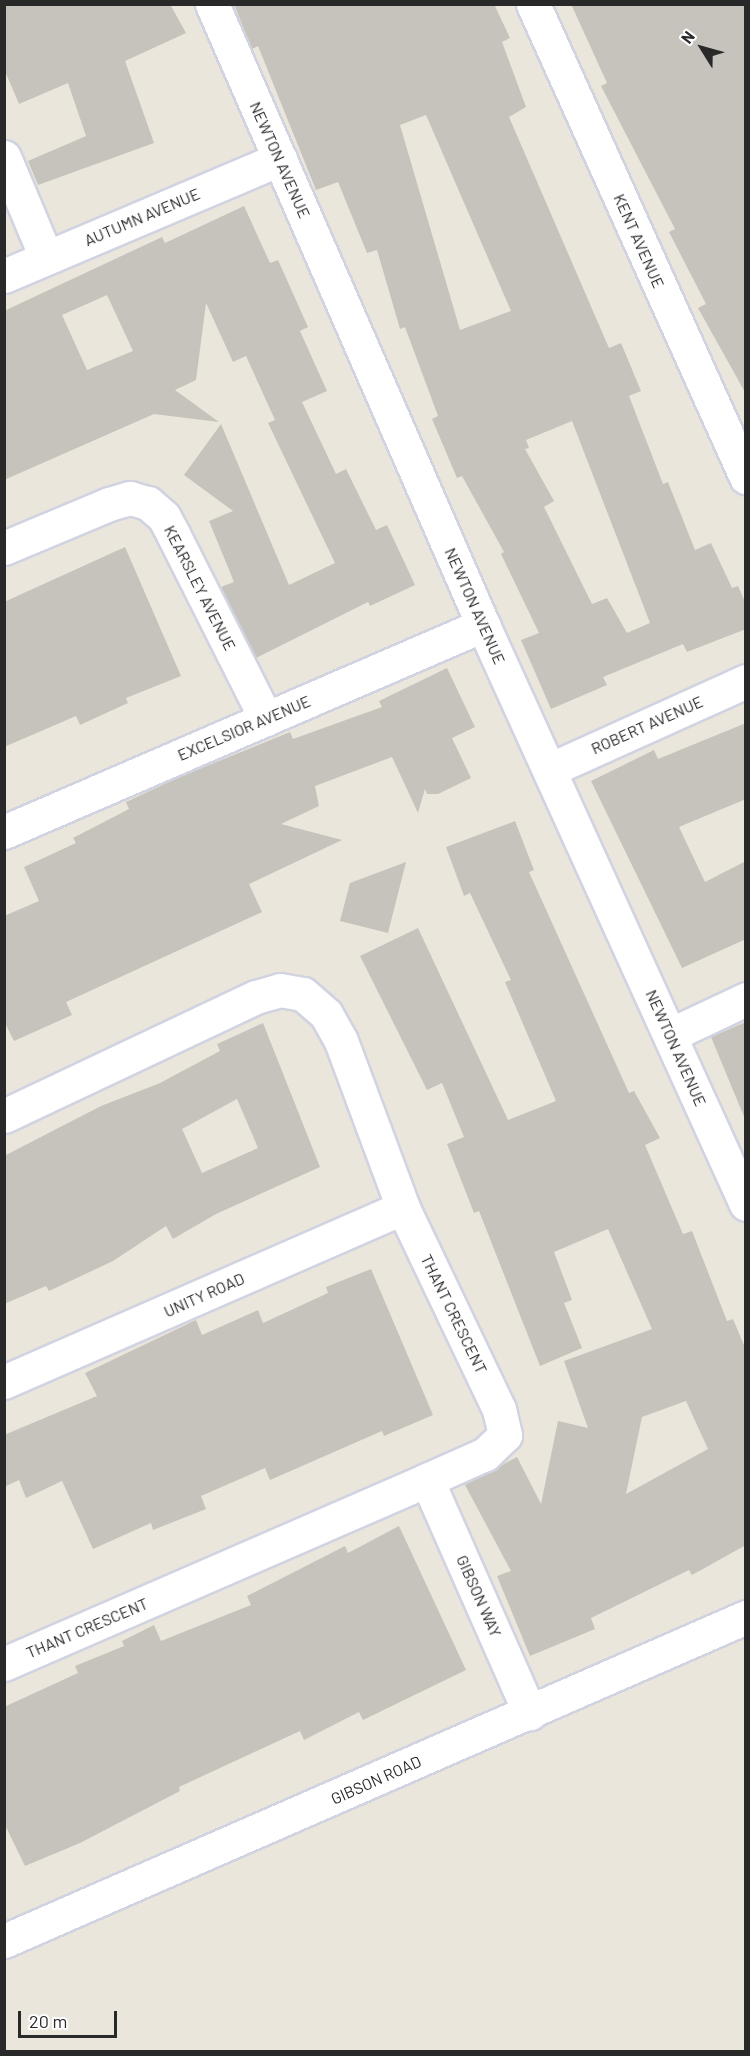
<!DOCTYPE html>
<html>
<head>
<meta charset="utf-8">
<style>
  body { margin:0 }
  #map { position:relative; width:750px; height:2056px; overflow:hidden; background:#ebe6dc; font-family:Barlow,sans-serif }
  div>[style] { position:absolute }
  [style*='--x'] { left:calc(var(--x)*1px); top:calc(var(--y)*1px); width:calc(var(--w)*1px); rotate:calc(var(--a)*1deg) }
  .building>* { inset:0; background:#c6c3bc }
  .roads { filter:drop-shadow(2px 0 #d1d3e1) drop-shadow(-2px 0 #d1d3e1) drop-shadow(0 2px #d1d3e1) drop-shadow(0 -2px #d1d3e1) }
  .street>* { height:33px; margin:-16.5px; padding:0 16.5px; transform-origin:16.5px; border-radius:16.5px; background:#fff }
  span { translate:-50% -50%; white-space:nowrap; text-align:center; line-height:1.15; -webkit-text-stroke:5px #fff; paint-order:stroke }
  .street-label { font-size:16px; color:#292929 }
  .frame { position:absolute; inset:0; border:6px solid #292929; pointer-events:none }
  .north { position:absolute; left:672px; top:18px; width:60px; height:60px; -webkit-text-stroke:4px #fff; paint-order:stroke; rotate:307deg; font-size:16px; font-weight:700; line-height:24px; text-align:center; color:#292929 }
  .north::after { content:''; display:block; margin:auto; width:21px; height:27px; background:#292929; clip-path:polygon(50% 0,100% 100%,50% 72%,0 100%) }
  .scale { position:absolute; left:18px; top:2011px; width:99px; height:27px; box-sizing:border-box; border:3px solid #292929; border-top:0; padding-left:8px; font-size:18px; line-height:21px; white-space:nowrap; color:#292929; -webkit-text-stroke:4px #fff; paint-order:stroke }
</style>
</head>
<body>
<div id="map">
  <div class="building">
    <div style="clip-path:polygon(4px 4px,170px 4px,186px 33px,125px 61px,154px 143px,38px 185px,28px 161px,86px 136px,68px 83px,19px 104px,4px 69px)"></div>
    <div style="clip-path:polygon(evenodd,234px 4px,494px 4px,510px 38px,502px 42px,526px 107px,509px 117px,609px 348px,621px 343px,641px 391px,629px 396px,663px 484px,668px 482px,695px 550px,711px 543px,732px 588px,738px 586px,746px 604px,746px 629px,687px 652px,683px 644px,603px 677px,607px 685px,551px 709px,521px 640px,539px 633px,501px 554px,504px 552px,462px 476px,457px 478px,432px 419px,438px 416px,405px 327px,400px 329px,377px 250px,367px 253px,338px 182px,316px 190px,258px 46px,252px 49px,234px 4px,426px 115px,511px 311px,460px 330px,400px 125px,426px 115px,234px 4px,572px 421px,650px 623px,627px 633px,607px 598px,592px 604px,544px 507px,554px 501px,525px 449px,529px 448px,526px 440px,572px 421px)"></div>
    <div style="clip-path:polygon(571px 4px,746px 4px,746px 394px,698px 308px,706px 304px,669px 232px,675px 229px,601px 86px,607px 83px)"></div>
    <div style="clip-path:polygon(evenodd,244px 206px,270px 263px,278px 260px,308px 327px,300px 331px,327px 391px,302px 402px,336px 474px,346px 469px,376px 530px,387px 525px,415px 585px,370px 606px,368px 602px,256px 658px,221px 587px,234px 582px,209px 521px,233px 511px,184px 475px,221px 424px,289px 585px,335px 563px,268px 423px,275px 420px,246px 356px,233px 362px,206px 303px,196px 380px,175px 390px,219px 422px,154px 414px,4px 480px,4px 311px,162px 237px,165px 243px,244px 206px,107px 295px,133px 351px,87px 370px,62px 315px,107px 295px)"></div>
    <div style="clip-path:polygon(125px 547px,181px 676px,126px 698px,128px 703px,80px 725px,76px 716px,4px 747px,4px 602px)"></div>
    <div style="clip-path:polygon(447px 668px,475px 727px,452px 738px,471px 778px,438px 794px,427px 794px,425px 789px,418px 813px,392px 757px,315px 786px,319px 806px,281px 824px,342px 840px,249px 884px,262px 912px,66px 1002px,72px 1015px,14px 1041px,4px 1021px,4px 916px,39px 901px,24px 867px,76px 843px,73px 838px,129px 809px,126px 802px,180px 777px,290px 732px,293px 739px,382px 707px,379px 701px)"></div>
    <div style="clip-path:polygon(746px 723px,746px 799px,679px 827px,705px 882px,746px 861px,746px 939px,682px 968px,591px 781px,654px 750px,658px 759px)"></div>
    <div style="clip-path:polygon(evenodd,515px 821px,534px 870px,529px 872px,629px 1093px,634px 1091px,660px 1138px,645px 1145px,683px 1234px,692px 1231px,727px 1321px,733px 1319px,746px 1350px,746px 1545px,692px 1575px,689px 1570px,591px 1618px,595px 1629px,530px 1656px,497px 1576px,511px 1571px,465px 1485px,517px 1457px,541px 1504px,558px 1421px,588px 1428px,564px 1361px,652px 1329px,608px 1229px,554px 1252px,572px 1300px,564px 1303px,582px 1348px,540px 1366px,479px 1211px,474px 1213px,447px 1144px,464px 1137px,442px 1083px,427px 1090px,360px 956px,418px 928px,508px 1120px,556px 1101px,505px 982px,511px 980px,470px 893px,464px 896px,446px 847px,515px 821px,686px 1401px,708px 1449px,626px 1494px,642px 1417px,686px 1401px)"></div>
    <div style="clip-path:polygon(406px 862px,388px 933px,340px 921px,350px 883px)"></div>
    <div style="clip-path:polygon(746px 1022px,746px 1119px,745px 1119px,711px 1037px)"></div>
    <div style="clip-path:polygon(evenodd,263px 1023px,320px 1167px,216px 1214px,173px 1239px,166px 1226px,113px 1261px,49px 1291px,46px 1286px,4px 1304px,4px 1156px,101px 1106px,160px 1083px,220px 1051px,217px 1044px,263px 1023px,237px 1099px,258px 1148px,202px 1173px,182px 1129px,237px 1099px)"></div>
    <div style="clip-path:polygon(371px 1269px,433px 1415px,384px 1436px,382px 1431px,270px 1480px,265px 1468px,201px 1496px,206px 1509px,153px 1530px,151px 1523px,93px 1549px,62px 1481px,26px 1498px,19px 1480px,4px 1487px,4px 1435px,97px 1396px,85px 1373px,196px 1320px,202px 1335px,258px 1310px,263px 1323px,328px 1293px,326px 1287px)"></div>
    <div style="clip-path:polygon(399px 1526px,466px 1670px,363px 1720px,359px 1712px,304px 1740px,300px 1731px,179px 1787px,180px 1791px,80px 1843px,25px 1866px,4px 1823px,4px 1707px,78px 1673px,75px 1666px,124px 1646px,122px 1641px,154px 1625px,161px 1641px,251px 1605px,247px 1596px,345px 1546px,348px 1553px)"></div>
  </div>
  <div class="roads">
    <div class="street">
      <div style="--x:212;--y:4;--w:678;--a:66.42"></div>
      <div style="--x:483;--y:625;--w:636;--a:65.57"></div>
      <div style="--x:533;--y:4;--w:519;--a:65.76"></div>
      <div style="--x:4;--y:157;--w:108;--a:67.2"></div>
      <div style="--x:4;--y:276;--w:300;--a:-23"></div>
      <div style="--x:4;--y:548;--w:114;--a:-22.7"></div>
      <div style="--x:109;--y:504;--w:22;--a:-16"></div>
      <div style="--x:130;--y:498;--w:19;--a:16"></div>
      <div style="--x:148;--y:503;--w:21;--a:41"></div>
      <div style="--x:164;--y:517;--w:21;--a:62"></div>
      <div style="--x:174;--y:536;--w:205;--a:63.3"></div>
      <div style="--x:549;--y:770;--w:216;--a:-24.3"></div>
      <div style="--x:4;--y:832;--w:522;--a:-23.37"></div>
      <div style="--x:670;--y:1035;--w:84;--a:-25.3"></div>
      <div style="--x:4;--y:1116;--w:279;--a:-25.3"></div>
      <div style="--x:256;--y:997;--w:25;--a:-16"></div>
      <div style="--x:280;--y:990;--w:23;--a:10"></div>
      <div style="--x:303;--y:994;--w:30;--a:41"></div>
      <div style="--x:326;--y:1014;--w:31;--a:61"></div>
      <div style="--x:341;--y:1041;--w:178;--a:69.6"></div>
      <div style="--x:403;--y:1208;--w:223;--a:64.5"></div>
      <div style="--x:499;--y:1409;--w:27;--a:77"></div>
      <div style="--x:505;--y:1435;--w:28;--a:136"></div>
      <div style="--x:485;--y:1454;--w:64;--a:155.9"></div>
      <div style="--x:427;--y:1480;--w:461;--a:156.5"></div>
      <div style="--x:4;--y:1382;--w:435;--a:-23.6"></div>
      <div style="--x:427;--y:1480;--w:255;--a:66.2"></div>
      <div style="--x:4;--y:1941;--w:810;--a:-23.59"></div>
    </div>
  </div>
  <div class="street-label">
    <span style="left:280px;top:160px;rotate:66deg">NEWTON AVENUE</span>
    <span style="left:142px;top:217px;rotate:-23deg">AUTUMN AVENUE</span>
    <span style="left:639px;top:241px;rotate:66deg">KENT AVENUE</span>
    <span style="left:200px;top:588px;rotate:63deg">KEARSLEY AVENUE</span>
    <span style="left:475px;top:606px;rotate:66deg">NEWTON AVENUE</span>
    <span style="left:647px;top:725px;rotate:-24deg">ROBERT AVENUE</span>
    <span style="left:244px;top:728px;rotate:-23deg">EXCELSIOR AVENUE</span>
    <span style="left:676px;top:1048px;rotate:66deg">NEWTON AVENUE</span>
    <span style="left:204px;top:1295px;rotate:-24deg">UNITY ROAD</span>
    <span style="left:454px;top:1314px;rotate:64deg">THANT CRESCENT</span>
    <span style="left:479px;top:1596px;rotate:66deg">GIBSON WAY</span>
    <span style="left:87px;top:1628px;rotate:-23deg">THANT CRESCENT</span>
    <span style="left:376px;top:1780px;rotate:-24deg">GIBSON ROAD</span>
  </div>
  <div class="frame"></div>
  <div class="north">N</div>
  <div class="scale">20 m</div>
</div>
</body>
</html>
